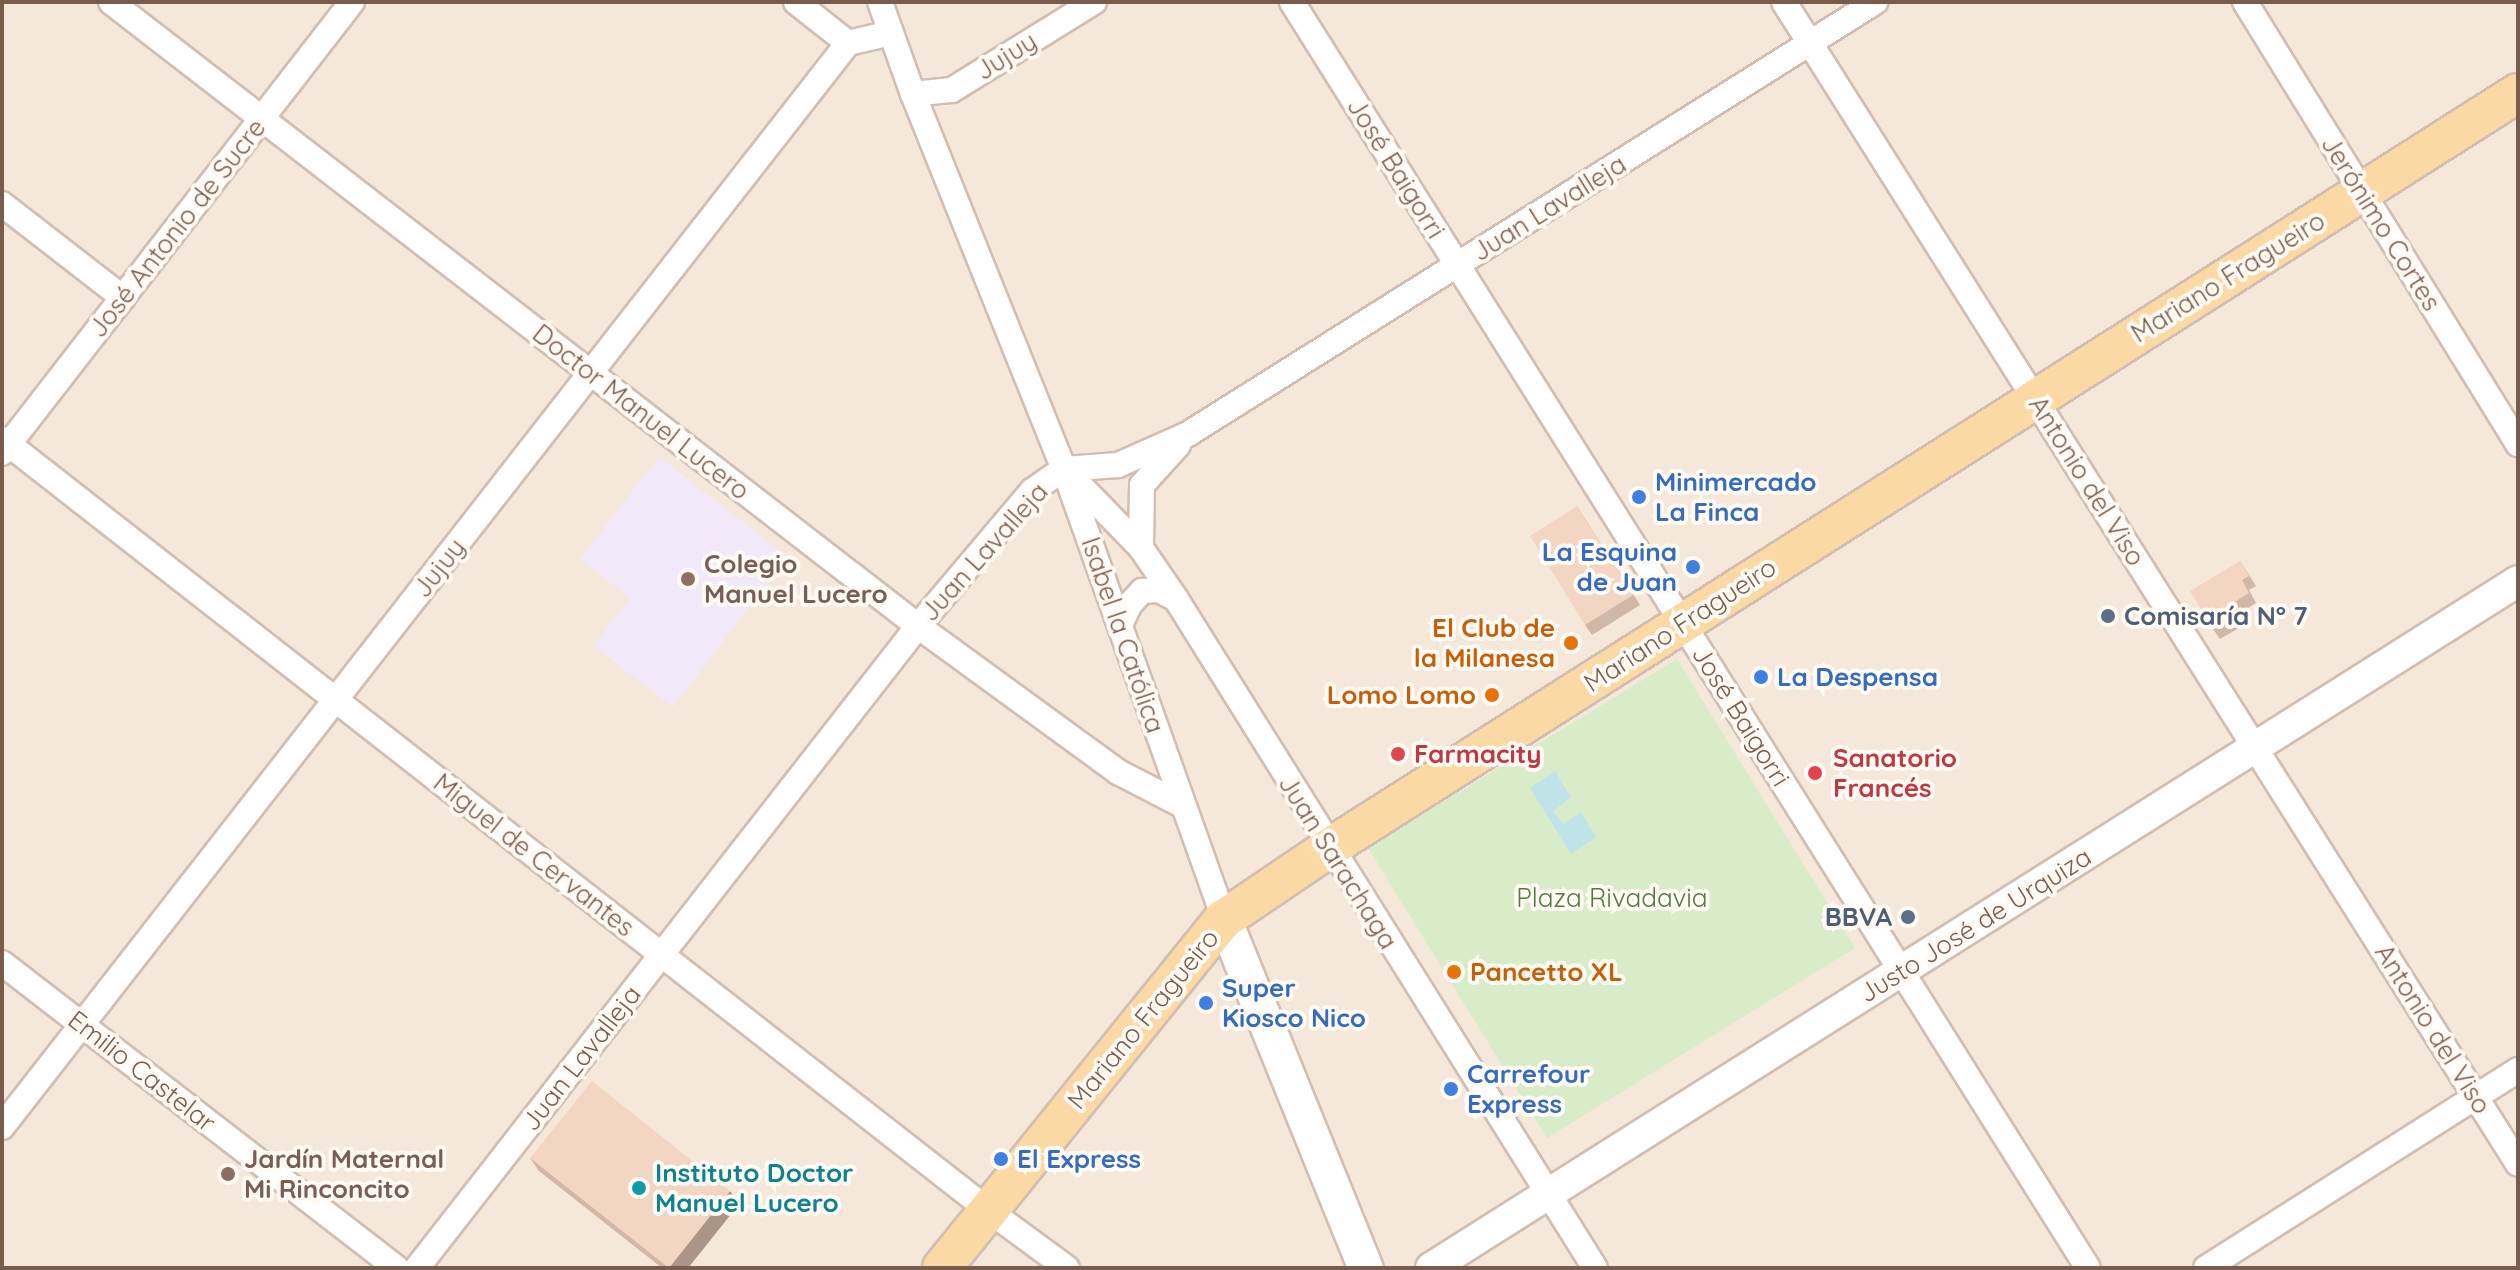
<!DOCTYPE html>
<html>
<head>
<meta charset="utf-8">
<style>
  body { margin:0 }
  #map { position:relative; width:2520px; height:1270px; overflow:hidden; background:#fdf6ec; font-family:Quicksand,sans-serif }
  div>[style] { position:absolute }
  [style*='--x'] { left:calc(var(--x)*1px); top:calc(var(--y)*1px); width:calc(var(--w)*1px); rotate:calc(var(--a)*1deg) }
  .residential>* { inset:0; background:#f5e8da }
  .education>* { inset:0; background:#f3e8fa }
  .green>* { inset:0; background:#d8ecc9 }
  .water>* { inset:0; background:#bfe3e8 }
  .roads { filter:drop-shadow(2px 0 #d1beb0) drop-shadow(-2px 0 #d1beb0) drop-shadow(0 2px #d1beb0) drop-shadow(0 -2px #d1beb0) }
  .minor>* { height:24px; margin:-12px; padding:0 12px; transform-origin:12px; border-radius:12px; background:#fff }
  .tertiary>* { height:30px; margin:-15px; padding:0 15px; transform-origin:15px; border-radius:15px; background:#fff }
  .secondary>* { height:34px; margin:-17px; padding:0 17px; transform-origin:17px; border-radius:17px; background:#fff }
  .primary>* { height:38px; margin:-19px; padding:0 19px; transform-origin:19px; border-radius:19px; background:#fbd9a5 }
  .wall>* { inset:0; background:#d1b7a8 }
  .shaded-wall>* { inset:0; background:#aa9588 }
  .building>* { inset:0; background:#f3d5c3 }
  .dots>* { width:22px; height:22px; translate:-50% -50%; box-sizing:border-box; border:4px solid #fffaf3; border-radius:50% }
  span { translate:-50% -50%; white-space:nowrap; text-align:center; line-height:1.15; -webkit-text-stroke:8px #fffaf3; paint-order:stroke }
  .street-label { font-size:26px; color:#7a5c4d }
  .shop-label { font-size:26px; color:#366cbe; font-weight:700 }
  .left { translate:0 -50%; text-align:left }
  .right { translate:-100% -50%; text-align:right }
  .education-label { font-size:26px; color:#785e54; font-weight:700 }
  .service-label { font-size:26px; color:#4e5e75; font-weight:700 }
  .food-label { font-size:26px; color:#c56008; font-weight:700 }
  .health-label { font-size:26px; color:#be3a42; font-weight:700 }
  .park-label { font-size:26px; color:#537a41 }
  .culture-label { font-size:26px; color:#0d838f; font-weight:700 }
  .frame { position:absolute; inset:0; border:4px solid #7a5c4d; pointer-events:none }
</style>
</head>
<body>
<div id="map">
  <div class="residential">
    <div style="clip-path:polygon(2px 2px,2518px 2px,2518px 1268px,2px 1268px)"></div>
  </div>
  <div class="education">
    <div style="clip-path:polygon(659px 457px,788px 557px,673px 707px,594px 646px,630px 598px,580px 559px)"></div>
  </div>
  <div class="green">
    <div style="clip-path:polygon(1677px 659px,1855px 948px,1547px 1138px,1368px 848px)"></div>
  </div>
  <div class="water">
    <div style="clip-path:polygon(1555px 771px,1571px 797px,1553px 811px,1563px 824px,1581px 812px,1596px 837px,1571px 854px,1530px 788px)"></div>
  </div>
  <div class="roads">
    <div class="minor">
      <div style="--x:111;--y:2;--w:1020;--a:37.71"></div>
      <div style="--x:918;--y:626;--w:248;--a:36.1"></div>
      <div style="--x:1118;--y:772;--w:72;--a:27.3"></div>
      <div style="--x:796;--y:2;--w:66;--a:38.3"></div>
      <div style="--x:880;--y:2;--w:98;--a:70.3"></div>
      <div style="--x:913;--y:94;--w:404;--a:68.1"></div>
      <div style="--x:1064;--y:469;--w:478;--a:70.4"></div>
      <div style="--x:1292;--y:2;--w:1495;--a:57.84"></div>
      <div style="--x:1784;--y:2;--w:1374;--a:57.72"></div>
      <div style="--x:2245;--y:2;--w:520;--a:58.3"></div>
      <div style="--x:913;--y:94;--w:39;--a:-6"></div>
      <div style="--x:952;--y:90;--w:167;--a:-31.8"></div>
      <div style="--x:2;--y:204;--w:153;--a:37.8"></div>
      <div style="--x:2;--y:439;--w:1252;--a:38.02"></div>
      <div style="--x:988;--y:1210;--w:98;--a:36.3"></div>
      <div style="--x:2;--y:453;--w:571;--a:-52.19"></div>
      <div style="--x:1072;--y:477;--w:99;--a:45.8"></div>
      <div style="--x:1141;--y:548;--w:62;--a:55.5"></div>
      <div style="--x:1176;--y:599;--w:789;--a:57.94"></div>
      <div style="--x:1141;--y:548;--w:63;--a:-89.1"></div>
      <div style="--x:1142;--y:485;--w:54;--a:-48"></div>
      <div style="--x:1120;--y:625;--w:23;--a:-65"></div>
      <div style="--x:1130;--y:604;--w:18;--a:-47"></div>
      <div style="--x:1142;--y:591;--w:17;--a:-3"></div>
      <div style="--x:1159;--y:590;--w:19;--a:28"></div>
      <div style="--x:2;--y:963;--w:498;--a:37.7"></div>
      <div style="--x:2;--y:1127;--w:1375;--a:-52.03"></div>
      <div style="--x:848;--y:43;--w:44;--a:-13.1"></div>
      <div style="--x:417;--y:1268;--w:814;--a:-52.03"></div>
      <div style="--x:918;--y:626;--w:177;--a:-49.8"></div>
      <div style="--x:1032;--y:491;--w:39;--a:-35"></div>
      <div style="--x:1064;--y:469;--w:54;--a:-4.2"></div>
      <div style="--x:1118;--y:465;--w:77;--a:-23.9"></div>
      <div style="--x:1188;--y:434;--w:812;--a:-32.16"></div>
      <div style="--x:2206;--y:1268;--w:370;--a:-32.4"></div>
    </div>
    <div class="tertiary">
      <div style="--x:1431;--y:1268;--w:1286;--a:-32.29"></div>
    </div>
    <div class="secondary">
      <div style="--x:1224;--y:919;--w:377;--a:67.9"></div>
    </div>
    <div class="primary">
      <div style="--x:942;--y:1268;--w:449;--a:-51.1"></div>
      <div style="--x:1224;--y:919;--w:127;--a:-34.1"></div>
      <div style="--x:1329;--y:848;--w:1408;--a:-32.42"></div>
    </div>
  </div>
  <div class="wall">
    <div style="clip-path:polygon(1577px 506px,1640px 605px,1592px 635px,1585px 625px)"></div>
    <div style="clip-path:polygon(2240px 561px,2256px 586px,2249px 590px,2256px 603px,2240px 613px,2246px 624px,2220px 639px,2213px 629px)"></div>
    <div style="clip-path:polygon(530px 1158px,739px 1204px,688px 1268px,662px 1268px,539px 1171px)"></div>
  </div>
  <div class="shaded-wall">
    <div style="clip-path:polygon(730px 1191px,739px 1204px,688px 1268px,669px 1268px)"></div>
  </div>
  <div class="building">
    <div style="clip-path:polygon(1577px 506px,1633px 595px,1585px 625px,1530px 536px)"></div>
    <div style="clip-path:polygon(2240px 561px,2249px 576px,2242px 580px,2249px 593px,2233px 603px,2239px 614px,2213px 629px,2190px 591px)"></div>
    <div style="clip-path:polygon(592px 1081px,730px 1191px,669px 1268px,530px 1158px)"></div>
  </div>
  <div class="dots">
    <div style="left:1639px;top:497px;background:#3f7fe0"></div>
    <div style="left:1693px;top:567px;background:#3f7fe0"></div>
    <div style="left:688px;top:579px;background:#8d6e63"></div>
    <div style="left:2108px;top:616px;background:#5c6f8a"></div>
    <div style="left:1571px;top:643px;background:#e8710a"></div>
    <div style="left:1761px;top:677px;background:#3f7fe0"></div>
    <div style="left:1492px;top:695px;background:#e8710a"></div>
    <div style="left:1398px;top:754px;background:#e0444e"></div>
    <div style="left:1815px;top:773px;background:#e0444e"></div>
    <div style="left:1908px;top:917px;background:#5c6f8a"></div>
    <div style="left:1454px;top:972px;background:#e8710a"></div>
    <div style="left:1206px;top:1003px;background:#3f7fe0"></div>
    <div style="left:1451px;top:1089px;background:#3f7fe0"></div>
    <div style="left:1001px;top:1159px;background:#3f7fe0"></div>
    <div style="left:228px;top:1174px;background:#8d6e63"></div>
    <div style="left:639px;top:1188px;background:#0f9aa8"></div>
  </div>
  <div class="street-label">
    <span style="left:1006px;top:56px;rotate:-32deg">Jujuy</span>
    <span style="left:1396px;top:168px;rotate:58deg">José Baigorri</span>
    <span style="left:1549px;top:208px;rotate:-32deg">Juan Lavalleja</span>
    <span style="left:2381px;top:223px;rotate:58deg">Jerónimo Cortes</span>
    <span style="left:177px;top:228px;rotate:-52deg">José Antonio de Sucre</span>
    <span style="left:2228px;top:277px;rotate:-32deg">Mariano Fragueiro</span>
    <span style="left:641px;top:412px;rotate:38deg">Doctor Manuel Lucero</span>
    <span style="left:2087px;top:481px;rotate:58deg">Antonio del Viso</span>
    <span style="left:984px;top:552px;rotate:-48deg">Juan Lavalleja</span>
    <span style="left:439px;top:568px;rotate:-52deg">Jujuy</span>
    <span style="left:1680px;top:625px;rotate:-33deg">Mariano Fragueiro</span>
    <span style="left:1123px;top:635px;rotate:71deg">Isabel la Católica</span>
    <span style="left:1741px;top:716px;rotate:58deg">José Baigorri</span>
    <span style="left:534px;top:855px;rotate:38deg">Miguel de Cervantes</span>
    <span style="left:1338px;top:862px;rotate:58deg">Juan Sarachaga</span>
    <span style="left:1975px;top:925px;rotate:-32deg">Justo José de Urquiza</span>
    <span style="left:1143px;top:1019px;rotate:-51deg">Mariano Fragueiro</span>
    <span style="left:2433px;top:1029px;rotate:58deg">Antonio del Viso</span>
    <span style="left:581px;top:1058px;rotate:-52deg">Juan Lavalleja</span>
    <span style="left:142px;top:1071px;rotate:38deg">Emilio Castelar</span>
  </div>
  <div class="shop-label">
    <span class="left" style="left:1655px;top:497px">Minimercado<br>La Finca</span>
    <span class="right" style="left:1677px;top:567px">La Esquina<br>de Juan</span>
    <span class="left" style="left:1777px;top:677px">La Despensa</span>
    <span class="left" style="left:1222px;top:1003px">Super<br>Kiosco Nico</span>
    <span class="left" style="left:1467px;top:1089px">Carrefour<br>Express</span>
    <span class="left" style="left:1017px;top:1159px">El Express</span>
  </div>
  <div class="education-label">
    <span class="left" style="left:704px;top:579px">Colegio<br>Manuel Lucero</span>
    <span class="left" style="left:244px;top:1174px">Jardín Maternal<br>Mi Rinconcito</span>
  </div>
  <div class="service-label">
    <span class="left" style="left:2124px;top:616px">Comisaría N° 7</span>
    <span class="right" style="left:1892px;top:917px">BBVA</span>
  </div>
  <div class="food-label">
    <span class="right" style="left:1555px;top:643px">El Club de<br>la Milanesa</span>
    <span class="right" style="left:1476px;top:695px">Lomo Lomo</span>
    <span class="left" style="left:1470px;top:972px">Pancetto XL</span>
  </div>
  <div class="health-label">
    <span class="left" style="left:1414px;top:754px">Farmacity</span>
    <span class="left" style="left:1833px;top:773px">Sanatorio<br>Francés</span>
  </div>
  <div class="park-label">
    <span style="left:1612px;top:898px">Plaza Rivadavia</span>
  </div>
  <div class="culture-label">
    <span class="left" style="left:655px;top:1188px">Instituto Doctor<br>Manuel Lucero</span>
  </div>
  <div class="frame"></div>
</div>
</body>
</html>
